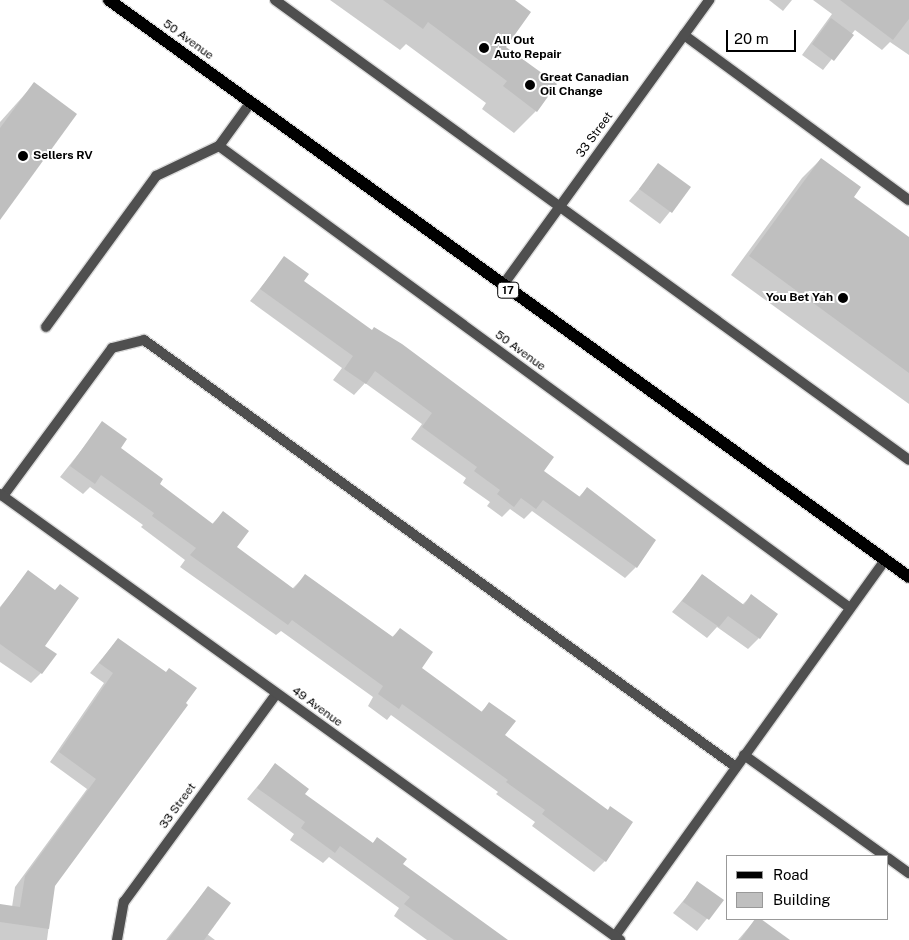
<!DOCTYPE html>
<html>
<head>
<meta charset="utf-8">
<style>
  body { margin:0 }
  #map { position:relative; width:909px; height:940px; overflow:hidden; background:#fff; font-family:"Public Sans",sans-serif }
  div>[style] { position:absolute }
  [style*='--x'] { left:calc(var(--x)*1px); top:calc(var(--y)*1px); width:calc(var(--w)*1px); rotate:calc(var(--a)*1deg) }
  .shadow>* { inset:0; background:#0003 }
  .building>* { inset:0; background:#bfbfbf }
  .roads { filter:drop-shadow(1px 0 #dbdbdb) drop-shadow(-1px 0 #dbdbdb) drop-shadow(0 1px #dbdbdb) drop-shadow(0 -1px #dbdbdb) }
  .service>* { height:10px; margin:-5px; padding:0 5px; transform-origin:5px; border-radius:5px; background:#4f4f4f }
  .minor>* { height:10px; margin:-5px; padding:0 5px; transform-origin:5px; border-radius:5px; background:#4f4f4f }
  .tertiary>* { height:10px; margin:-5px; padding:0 5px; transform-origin:5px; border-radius:5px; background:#4f4f4f }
  .primary>* { height:12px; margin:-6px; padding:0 6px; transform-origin:6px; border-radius:6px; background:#000 }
  .dots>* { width:14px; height:14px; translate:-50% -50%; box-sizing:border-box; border:2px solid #fff; border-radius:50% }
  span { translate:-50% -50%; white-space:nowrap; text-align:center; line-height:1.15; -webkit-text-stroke:4px #fff; paint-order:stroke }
  .shield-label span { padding:1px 4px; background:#fff; border:1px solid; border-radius:4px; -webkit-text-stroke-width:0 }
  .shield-label { font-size:11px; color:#000; font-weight:700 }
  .street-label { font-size:12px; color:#000 }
  .poi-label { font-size:12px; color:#000; font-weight:700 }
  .left { translate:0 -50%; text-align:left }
  .right { translate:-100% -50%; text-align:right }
  .legend { position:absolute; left:726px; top:855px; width:162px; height:65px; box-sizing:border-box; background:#fff; border:1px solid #999; margin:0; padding:6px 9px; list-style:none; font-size:15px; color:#000 }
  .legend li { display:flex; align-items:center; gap:10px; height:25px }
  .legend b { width:25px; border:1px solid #999 }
  .scale { position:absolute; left:726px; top:30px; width:70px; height:22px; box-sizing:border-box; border:2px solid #000; border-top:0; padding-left:6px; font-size:15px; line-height:18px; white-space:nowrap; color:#000; -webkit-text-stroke:4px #fff; paint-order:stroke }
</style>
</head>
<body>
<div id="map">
  <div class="shadow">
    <div style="clip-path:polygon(330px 0,513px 0,504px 47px,536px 111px,514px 133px,482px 109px,486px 103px,406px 44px,400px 50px)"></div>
    <div style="clip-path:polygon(769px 0,792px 0,783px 11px)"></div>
    <div style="clip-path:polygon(813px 0,905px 0,909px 3px,909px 55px,890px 42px,882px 50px,855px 30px,823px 70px,802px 55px,832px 14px)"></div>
    <div style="clip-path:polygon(34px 84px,0 218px,0 122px)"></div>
    <div style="clip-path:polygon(821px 159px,852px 198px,909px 239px,909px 404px,731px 275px,802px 178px)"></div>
    <div style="clip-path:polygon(659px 165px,689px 188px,660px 224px,629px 201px)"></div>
    <div style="clip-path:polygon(284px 258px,302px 281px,542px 472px,578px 498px,587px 488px,636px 567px,625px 578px,532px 511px,524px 519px,510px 509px,502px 517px,487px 506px,490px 502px,463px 483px,466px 478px,411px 439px,422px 424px,365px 383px,354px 395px,333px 380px,342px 368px,250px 301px)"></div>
    <div style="clip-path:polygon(103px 423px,119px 448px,158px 484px,212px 524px,223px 513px,235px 547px,292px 589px,305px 576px,392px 637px,400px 630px,420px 668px,481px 712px,489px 704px,504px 735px,607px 811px,611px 807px,605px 861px,594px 872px,532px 826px,535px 822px,496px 794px,498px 792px,391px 715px,387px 720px,368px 706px,373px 697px,281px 631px,276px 635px,180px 567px,185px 560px,141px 527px,143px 525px,90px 487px,83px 494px,60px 477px)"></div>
    <div style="clip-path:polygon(28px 572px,44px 646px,41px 673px,31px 683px,0 662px,0 607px)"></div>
    <div style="clip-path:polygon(703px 575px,742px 605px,751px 596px,759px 638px,748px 649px,717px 627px,707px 638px,672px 612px)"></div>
    <div style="clip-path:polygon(118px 639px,165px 673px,54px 886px,47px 940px,0 940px,0 905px,12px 907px,15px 887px,87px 789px,50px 762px,104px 683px,90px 673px)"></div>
    <div style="clip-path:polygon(275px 765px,303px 794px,372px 844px,377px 839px,401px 864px,506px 940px,427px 940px,394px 916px,399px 908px,329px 857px,323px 863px,290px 840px,294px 834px,247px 799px)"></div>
    <div style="clip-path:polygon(698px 883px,722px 900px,697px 931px,673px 913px)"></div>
    <div style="clip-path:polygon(208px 887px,207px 934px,215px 940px,166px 940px)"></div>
    <div style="clip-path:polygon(756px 919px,759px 919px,788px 940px,738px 940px)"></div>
  </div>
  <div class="building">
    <div style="clip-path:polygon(383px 0,515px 0,531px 12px,506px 47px,557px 84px,537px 112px,503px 86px,507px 81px,428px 22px,423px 29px)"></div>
    <div style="clip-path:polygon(840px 0,909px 0,909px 19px,893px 40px)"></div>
    <div style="clip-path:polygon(831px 18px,854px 35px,834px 61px,812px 44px)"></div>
    <div style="clip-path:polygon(34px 82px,77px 114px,0 220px,0 128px)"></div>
    <div style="clip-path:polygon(821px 158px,861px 187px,854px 197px,909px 237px,909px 373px,749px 256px)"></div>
    <div style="clip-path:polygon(658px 163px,691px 187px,672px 213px,639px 189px)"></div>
    <div style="clip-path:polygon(284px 256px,309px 274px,304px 281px,372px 330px,374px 327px,402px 344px,554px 457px,544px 471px,580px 497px,587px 487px,656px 540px,637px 568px,543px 500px,536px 509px,521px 498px,514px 507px,497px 494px,500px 490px,474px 471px,477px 467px,422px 427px,432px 413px,375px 371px,366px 384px,344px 369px,353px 356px,260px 289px)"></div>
    <div style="clip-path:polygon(102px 421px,127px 439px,121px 448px,163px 479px,160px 484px,213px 524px,223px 511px,249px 531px,237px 547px,294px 589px,305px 574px,393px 637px,400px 628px,433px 652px,422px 668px,482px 712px,489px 702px,516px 721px,505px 735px,608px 810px,610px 806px,633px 822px,606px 862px,542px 814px,545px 810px,506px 782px,508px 780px,402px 704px,399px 709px,378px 694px,383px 686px,292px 620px,288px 625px,190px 555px,196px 548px,152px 516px,154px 513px,101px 475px,95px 484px,70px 466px)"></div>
    <div style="clip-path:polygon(28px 570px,55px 590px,60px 584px,79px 598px,45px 646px,57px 654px,42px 674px,0 644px,0 608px)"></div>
    <div style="clip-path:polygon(702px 574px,744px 605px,751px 594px,778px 614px,760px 639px,728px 616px,719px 627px,682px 601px)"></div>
    <div style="clip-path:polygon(118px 638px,166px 672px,169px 668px,197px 688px,186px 703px,188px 705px,55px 886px,49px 929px,0 922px,0 904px,20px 907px,25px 876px,96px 779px,59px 752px,113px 673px,99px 663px)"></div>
    <div style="clip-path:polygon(275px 763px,309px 789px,305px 794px,373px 843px,377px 837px,407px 859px,403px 864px,508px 940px,454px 940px,404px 904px,410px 897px,340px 846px,335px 853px,301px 828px,305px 822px,257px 788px)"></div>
    <div style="clip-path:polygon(697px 881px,724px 900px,709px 920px,683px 902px)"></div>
    <div style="clip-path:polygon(208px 886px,231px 903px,204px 940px,168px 940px)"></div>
    <div style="clip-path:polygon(755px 919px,761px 919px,790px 940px,740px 940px)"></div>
  </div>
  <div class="roads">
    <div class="service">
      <div style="--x:684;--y:35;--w:279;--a:36.3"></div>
      <div style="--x:46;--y:327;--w:187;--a:-53.9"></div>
      <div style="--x:156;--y:176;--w:70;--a:-25.5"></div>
      <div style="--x:3;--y:496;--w:184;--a:-53.6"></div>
      <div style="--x:112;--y:348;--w:33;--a:-14"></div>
      <div style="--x:144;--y:340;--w:730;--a:35.8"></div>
      <div style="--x:744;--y:755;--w:173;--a:35.6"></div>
      <div style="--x:888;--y:858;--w:26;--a:36"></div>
    </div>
    <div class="minor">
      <div style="--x:275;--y:0;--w:783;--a:35.96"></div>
      <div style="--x:251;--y:102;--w:54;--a:126"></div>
      <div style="--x:219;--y:146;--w:782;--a:36.21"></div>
      <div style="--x:503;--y:285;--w:352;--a:-54.1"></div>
      <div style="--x:615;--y:936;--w:463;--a:-54.3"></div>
      <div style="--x:117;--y:940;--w:39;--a:-80"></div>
      <div style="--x:124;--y:902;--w:258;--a:-53.8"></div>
    </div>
    <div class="tertiary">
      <div style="--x:0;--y:494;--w:764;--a:35.73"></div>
    </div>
    <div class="primary">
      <div style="--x:109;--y:0;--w:986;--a:35.8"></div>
    </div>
  </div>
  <div class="dots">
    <div style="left:484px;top:48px;background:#000"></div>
    <div style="left:530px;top:85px;background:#000"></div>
    <div style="left:23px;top:156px;background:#000"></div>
    <div style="left:843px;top:298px;background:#000"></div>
  </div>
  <div class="shield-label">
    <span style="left:508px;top:290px">17</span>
  </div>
  <div class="street-label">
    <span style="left:188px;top:40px;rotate:36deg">50 Avenue</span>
    <span style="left:595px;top:135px;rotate:-54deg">33 Street</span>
    <span style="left:520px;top:351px;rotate:36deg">50 Avenue</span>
    <span style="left:317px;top:707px;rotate:36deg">49 Avenue</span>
    <span style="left:178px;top:806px;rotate:-54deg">33 Street</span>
  </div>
  <div class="poi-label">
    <span class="left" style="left:494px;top:48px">All Out<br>Auto Repair</span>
    <span class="left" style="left:540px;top:85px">Great Canadian<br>Oil Change</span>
    <span class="left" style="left:33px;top:156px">Sellers RV</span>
    <span class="right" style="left:833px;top:298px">You Bet Yah</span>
  </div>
  <ul class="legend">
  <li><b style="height:6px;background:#000"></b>Road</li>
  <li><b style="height:14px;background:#bfbfbf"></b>Building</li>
  </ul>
  <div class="scale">20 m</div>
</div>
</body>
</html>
